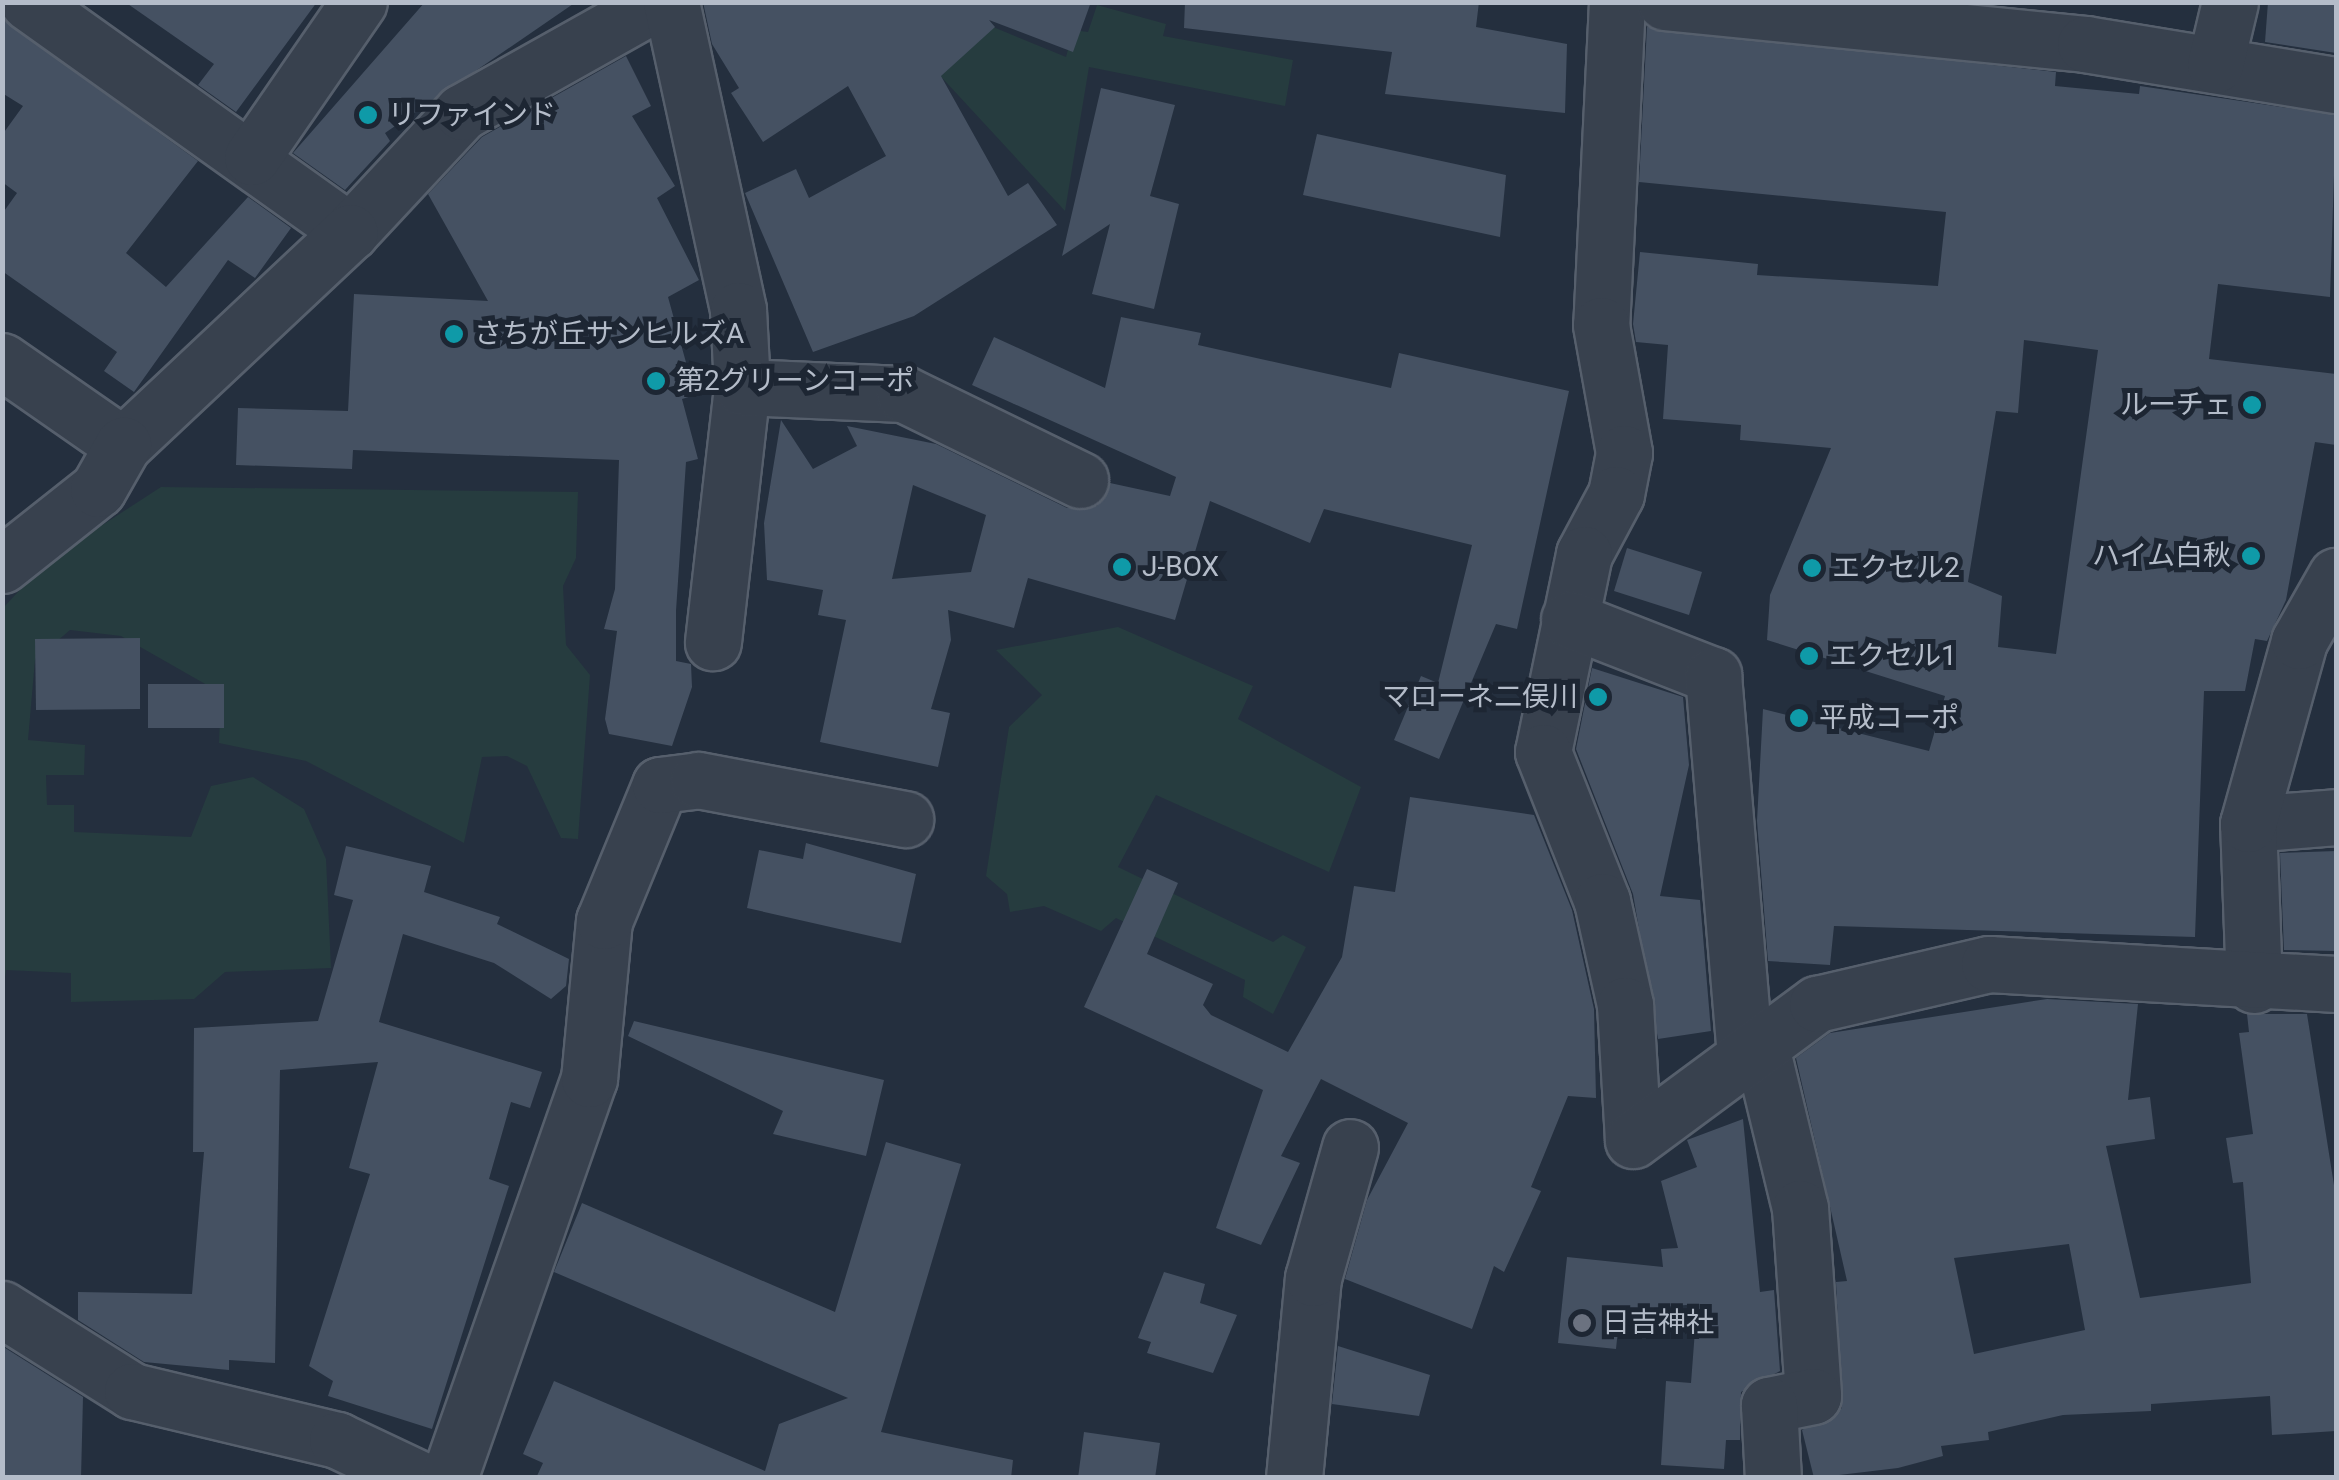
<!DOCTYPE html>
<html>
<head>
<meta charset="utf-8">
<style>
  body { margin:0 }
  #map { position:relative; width:2339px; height:1480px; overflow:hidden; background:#242f3e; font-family:Roboto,"Noto Sans JP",sans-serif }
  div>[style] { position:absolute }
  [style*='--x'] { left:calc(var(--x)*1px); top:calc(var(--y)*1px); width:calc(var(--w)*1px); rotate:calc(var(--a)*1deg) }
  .green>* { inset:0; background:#263c3f }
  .building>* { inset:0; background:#455162 }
  .roads { filter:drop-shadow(2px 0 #565f6c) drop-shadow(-2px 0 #565f6c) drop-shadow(0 2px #565f6c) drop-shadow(0 -2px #565f6c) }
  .minor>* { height:55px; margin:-27.5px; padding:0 27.5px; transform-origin:27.5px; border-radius:27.5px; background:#38414e }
  .dots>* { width:28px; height:28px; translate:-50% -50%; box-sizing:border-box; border:5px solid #1d2633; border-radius:50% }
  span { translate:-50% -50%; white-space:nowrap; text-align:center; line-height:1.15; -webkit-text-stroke:10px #1d2633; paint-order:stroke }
  .poi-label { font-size:28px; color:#b4bcc9 }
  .left { translate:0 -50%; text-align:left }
  .right { translate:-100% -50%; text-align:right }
  .frame { position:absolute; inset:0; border:5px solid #b4bcc9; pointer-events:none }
</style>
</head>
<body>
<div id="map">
  <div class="green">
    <div style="clip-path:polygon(1097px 5px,1166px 24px,1163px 36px,1293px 60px,1285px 106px,1089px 67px,1065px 211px,933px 68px,981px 22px,1066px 57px,1073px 30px,1088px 32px)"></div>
    <div style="clip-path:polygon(161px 487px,578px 492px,576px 558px,563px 586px,566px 645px,590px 675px,578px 839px,561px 838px,527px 766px,507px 756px,482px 757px,464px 843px,306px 761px,219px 743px,221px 693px,121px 636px,70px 630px,35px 660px,28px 740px,85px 745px,84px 775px,46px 775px,47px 805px,74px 805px,74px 832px,191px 837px,211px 786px,253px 777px,304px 809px,326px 859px,331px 968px,225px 972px,194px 999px,71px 1002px,71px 973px,6px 970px,3px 992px,3px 608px,47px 561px)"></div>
    <div style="clip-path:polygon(1118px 627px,1253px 686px,1238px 719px,1361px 787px,1329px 872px,1156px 795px,1118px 867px,1273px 942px,1283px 935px,1306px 947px,1273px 1014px,1243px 997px,1245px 980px,1116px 918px,1101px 931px,1044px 906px,1010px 912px,1007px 894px,986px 876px,1009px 727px,1042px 695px,996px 650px)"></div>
  </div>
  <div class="building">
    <div style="clip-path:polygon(125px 2px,317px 2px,236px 112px,198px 85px,214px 64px)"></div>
    <div style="clip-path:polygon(425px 2px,576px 2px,385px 133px,390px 141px,345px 190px,293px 153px)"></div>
    <div style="clip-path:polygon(703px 2px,1091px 2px,1073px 52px,989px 20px,995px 27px,941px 76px,1008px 196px,1028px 183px,1057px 225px,914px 316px,813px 352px,745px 193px,796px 169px,809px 198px,886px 156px,848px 86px,763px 142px,731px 93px,739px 88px,712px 44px)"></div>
    <div style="clip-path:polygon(1185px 2px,1479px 2px,1476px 27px,1567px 44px,1565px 113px,1385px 94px,1392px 52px,1184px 28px)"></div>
    <div style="clip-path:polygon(2268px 2px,2336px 2px,2336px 53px,2265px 42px)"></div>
    <div style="clip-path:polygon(2px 19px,198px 161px,126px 253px,166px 287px,248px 197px,291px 228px,255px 278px,228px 260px,134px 392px,104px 371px,117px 352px,2px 271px,2px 214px,17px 193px,2px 182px,2px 135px,23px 106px,2px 93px)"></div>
    <div style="clip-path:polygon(evenodd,1647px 27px,2056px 72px,2055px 86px,2139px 94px,2140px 86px,2336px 115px,2330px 297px,2218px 284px,2209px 359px,2336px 374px,2336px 445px,2315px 442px,2286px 600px,2267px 641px,2255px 639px,2245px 691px,2204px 691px,2195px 937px,1834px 926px,1830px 965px,1768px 961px,1757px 821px,1763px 709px,1929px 751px,1945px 696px,1767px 640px,1770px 595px,1831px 448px,1740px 440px,1741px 425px,1663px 419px,1668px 345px,1636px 342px,1633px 324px,1640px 252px,1758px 264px,1757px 275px,1938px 286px,1946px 212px,1639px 182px,1647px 27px,2024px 340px,2098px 350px,2056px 654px,1998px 647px,2002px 596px,1968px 582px,1996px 411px,2018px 413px,2024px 340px)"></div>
    <div style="clip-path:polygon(626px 56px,651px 106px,632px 116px,675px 186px,657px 198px,699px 280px,668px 297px,695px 395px,682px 399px,698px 459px,686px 462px,676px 611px,676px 661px,691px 664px,692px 687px,672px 746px,609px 734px,605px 719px,617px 631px,604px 629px,615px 589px,619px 460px,353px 450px,352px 469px,236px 465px,238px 408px,348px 411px,354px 294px,488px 301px,428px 194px,482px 137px)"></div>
    <div style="clip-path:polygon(1101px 88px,1175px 105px,1150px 196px,1179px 204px,1154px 309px,1092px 294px,1110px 224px,1062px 256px)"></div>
    <div style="clip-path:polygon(1317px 134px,1506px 175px,1500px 237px,1303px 195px)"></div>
    <div style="clip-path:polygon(evenodd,1121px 317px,1201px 333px,1198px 345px,1391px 388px,1399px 353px,1569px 391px,1517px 629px,1496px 624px,1439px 759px,1394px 740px,1421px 676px,1438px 683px,1472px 545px,1324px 509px,1310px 543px,1210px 501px,1175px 620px,1028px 578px,1014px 628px,948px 610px,951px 640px,931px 709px,950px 713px,938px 767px,820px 742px,846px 620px,818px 615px,823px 590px,767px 580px,764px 523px,781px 420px,813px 469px,857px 446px,847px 426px,936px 444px,1067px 508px,1097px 506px,1110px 483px,1170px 496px,1176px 477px,972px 385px,994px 337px,1105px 388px,1121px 317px,913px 485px,986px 515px,971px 572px,892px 579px,913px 485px)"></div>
    <div style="clip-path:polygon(1627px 548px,1702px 572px,1689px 615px,1614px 591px)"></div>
    <div style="clip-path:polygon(140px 638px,140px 709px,36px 710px,35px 639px)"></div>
    <div style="clip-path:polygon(1592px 668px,1683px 697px,1689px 765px,1660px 896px,1700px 900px,1711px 1031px,1658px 1039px,1633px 894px,1576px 749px)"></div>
    <div style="clip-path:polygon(148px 684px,224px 684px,224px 728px,148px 728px)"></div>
    <div style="clip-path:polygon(1410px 797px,1534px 815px,1572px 910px,1594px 1009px,1596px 1098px,1568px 1096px,1531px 1187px,1541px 1191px,1504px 1272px,1494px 1266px,1472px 1329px,1345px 1279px,1367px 1200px,1408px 1123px,1321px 1079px,1281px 1156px,1300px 1163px,1261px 1245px,1216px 1228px,1263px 1090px,1084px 1007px,1147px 869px,1178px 883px,1147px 954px,1213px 984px,1203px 1005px,1211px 1015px,1288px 1052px,1342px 957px,1354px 886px,1395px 892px)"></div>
    <div style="clip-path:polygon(806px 843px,916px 874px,901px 943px,747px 908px,759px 850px,803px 859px)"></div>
    <div style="clip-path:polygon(346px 846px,431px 866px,424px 892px,500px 917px,497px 924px,569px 959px,566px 986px,551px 999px,494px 963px,403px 934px,379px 1022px,542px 1072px,530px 1108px,511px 1102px,489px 1179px,509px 1186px,432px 1429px,328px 1396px,333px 1381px,309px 1366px,370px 1174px,349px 1168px,378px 1062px,280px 1070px,275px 1363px,229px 1360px,229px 1370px,144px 1362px,78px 1320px,78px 1292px,192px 1294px,204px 1152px,193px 1152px,194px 1028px,318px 1021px,353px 900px,334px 895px)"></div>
    <div style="clip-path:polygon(2336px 851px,2336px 951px,2284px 950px,2280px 853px)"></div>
    <div style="clip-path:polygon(evenodd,2047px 999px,2138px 1004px,2128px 1100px,2150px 1097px,2155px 1139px,2106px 1146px,2140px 1298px,2251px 1283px,2243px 1182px,2233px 1183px,2226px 1138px,2253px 1134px,2239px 1033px,2249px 1032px,2247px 1014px,2307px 1014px,2336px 1198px,2336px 1431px,2272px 1435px,2270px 1396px,2151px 1404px,2151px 1411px,2063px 1415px,1988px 1432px,1989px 1440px,1941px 1446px,1943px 1456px,1898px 1468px,1814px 1478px,1802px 1430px,1842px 1408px,1836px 1282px,1847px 1281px,1796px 1058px,1830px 1033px,2047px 999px,2069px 1244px,2085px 1330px,1974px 1354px,1954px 1258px,2069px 1244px)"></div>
    <div style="clip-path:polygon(634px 1021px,884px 1080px,866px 1156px,773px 1134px,783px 1111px,628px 1036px)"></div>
    <div style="clip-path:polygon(1743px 1119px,1760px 1292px,1774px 1290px,1780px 1371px,1741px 1392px,1740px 1440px,1726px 1440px,1724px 1469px,1661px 1465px,1666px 1381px,1691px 1383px,1697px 1304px,1620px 1311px,1616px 1349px,1558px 1343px,1567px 1257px,1663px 1267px,1661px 1249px,1678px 1248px,1661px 1181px,1697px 1167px,1687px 1140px)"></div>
    <div style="clip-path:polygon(886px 1142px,961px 1164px,881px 1432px,1013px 1460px,1011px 1478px,536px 1478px,543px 1463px,523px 1454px,554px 1381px,765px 1471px,779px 1424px,848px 1398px,554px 1272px,582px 1203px,835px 1312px)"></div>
    <div style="clip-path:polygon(1164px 1272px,1205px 1284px,1200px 1303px,1237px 1315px,1213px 1373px,1147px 1353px,1151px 1342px,1138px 1338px)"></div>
    <div style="clip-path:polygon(2px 1346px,83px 1397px,81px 1478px,2px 1478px)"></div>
    <div style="clip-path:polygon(1338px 1346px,1430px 1375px,1419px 1416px,1332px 1404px)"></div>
    <div style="clip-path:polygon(1084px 1432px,1160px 1443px,1155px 1478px,1078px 1478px)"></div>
  </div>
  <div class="roads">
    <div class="minor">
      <div style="--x:28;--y:2;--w:396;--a:35.5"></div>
      <div style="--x:350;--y:232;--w:164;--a:-47"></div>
      <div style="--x:462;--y:112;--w:225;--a:-29.3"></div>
      <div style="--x:671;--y:2;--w:315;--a:77.7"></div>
      <div style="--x:738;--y:310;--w:77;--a:87"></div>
      <div style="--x:742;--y:387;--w:257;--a:96.5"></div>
      <div style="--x:1617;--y:2;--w:323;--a:92.8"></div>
      <div style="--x:1601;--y:325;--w:130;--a:79.8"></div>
      <div style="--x:1624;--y:453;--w:42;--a:101"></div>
      <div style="--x:1616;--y:494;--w:68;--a:118.1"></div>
      <div style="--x:1584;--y:554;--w:202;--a:101.7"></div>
      <div style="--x:1543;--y:752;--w:160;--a:68.4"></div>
      <div style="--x:1602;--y:901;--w:107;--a:77.5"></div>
      <div style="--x:1625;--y:1005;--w:135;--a:86.6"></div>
      <div style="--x:1665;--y:2;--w:422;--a:5.7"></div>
      <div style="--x:2085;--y:44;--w:254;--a:9.3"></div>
      <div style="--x:2215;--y:65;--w:65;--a:-76.6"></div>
      <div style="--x:252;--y:157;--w:188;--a:-55.4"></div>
      <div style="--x:2;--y:361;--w:147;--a:34.8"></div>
      <div style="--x:123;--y:445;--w:311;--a:-43.2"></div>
      <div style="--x:742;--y:387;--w:162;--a:2.5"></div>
      <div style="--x:904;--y:394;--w:196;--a:26"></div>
      <div style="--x:2;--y:565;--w:122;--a:-38.4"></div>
      <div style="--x:98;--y:489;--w:51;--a:-60.4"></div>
      <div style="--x:1569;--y:619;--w:155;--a:21.3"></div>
      <div style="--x:1713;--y:675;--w:384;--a:85.2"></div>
      <div style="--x:2248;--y:824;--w:88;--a:-4.5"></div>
      <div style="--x:2254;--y:985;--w:161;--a:-92.1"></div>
      <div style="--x:2248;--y:824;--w:190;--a:-74.4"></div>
      <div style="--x:2299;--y:641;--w:75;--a:-60.4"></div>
      <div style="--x:1761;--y:1047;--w:166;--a:76.4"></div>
      <div style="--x:1800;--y:1208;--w:188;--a:86"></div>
      <div style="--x:1813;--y:1396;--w:45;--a:168.4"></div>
      <div style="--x:1769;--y:1405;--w:73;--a:86.9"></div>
      <div style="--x:1633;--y:1140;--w:229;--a:-36.5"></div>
      <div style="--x:1817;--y:1004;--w:177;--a:-13.1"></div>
      <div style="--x:1989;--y:964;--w:348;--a:3.3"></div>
      <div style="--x:2;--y:1309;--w:154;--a:32.2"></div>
      <div style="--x:132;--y:1391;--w:211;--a:13.4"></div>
      <div style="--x:337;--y:1440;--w:89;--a:25.4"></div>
      <div style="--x:449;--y:1478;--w:423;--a:-70.7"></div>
      <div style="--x:589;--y:1079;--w:159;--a:-84.6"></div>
      <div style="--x:604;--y:921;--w:147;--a:-67.6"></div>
      <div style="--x:660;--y:785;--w:38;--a:-7"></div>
      <div style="--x:698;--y:780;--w:211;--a:10.7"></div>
      <div style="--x:1294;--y:1478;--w:201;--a:-84.6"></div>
      <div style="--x:1313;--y:1278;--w:136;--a:-74.2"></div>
    </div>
  </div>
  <div class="dots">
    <div style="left:368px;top:115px;background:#0f9aa8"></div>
    <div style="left:454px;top:334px;background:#0f9aa8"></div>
    <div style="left:656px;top:381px;background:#0f9aa8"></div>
    <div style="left:2252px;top:405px;background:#0f9aa8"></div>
    <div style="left:2251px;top:556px;background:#0f9aa8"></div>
    <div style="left:1122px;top:567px;background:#0f9aa8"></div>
    <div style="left:1812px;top:568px;background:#0f9aa8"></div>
    <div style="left:1809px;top:656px;background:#0f9aa8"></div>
    <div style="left:1598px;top:697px;background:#0f9aa8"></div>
    <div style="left:1799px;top:718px;background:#0f9aa8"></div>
    <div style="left:1582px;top:1323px;background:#6b7280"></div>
  </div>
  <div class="poi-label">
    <span class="left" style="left:388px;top:115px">リファインド</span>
    <span class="left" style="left:474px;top:334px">さちが丘サンヒルズA</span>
    <span class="left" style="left:676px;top:381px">第2グリーンコーポ</span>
    <span class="right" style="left:2232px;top:405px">ルーチェ</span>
    <span class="right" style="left:2231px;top:556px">ハイム白秋</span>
    <span class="left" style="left:1142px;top:567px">J-BOX</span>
    <span class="left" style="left:1832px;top:568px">エクセル2</span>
    <span class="left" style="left:1829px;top:656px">エクセル1</span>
    <span class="right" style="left:1578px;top:697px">マローネ二俣川</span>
    <span class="left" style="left:1819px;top:718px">平成コーポ</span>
    <span class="left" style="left:1602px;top:1323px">日吉神社</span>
  </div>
  <div class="frame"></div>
</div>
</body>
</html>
